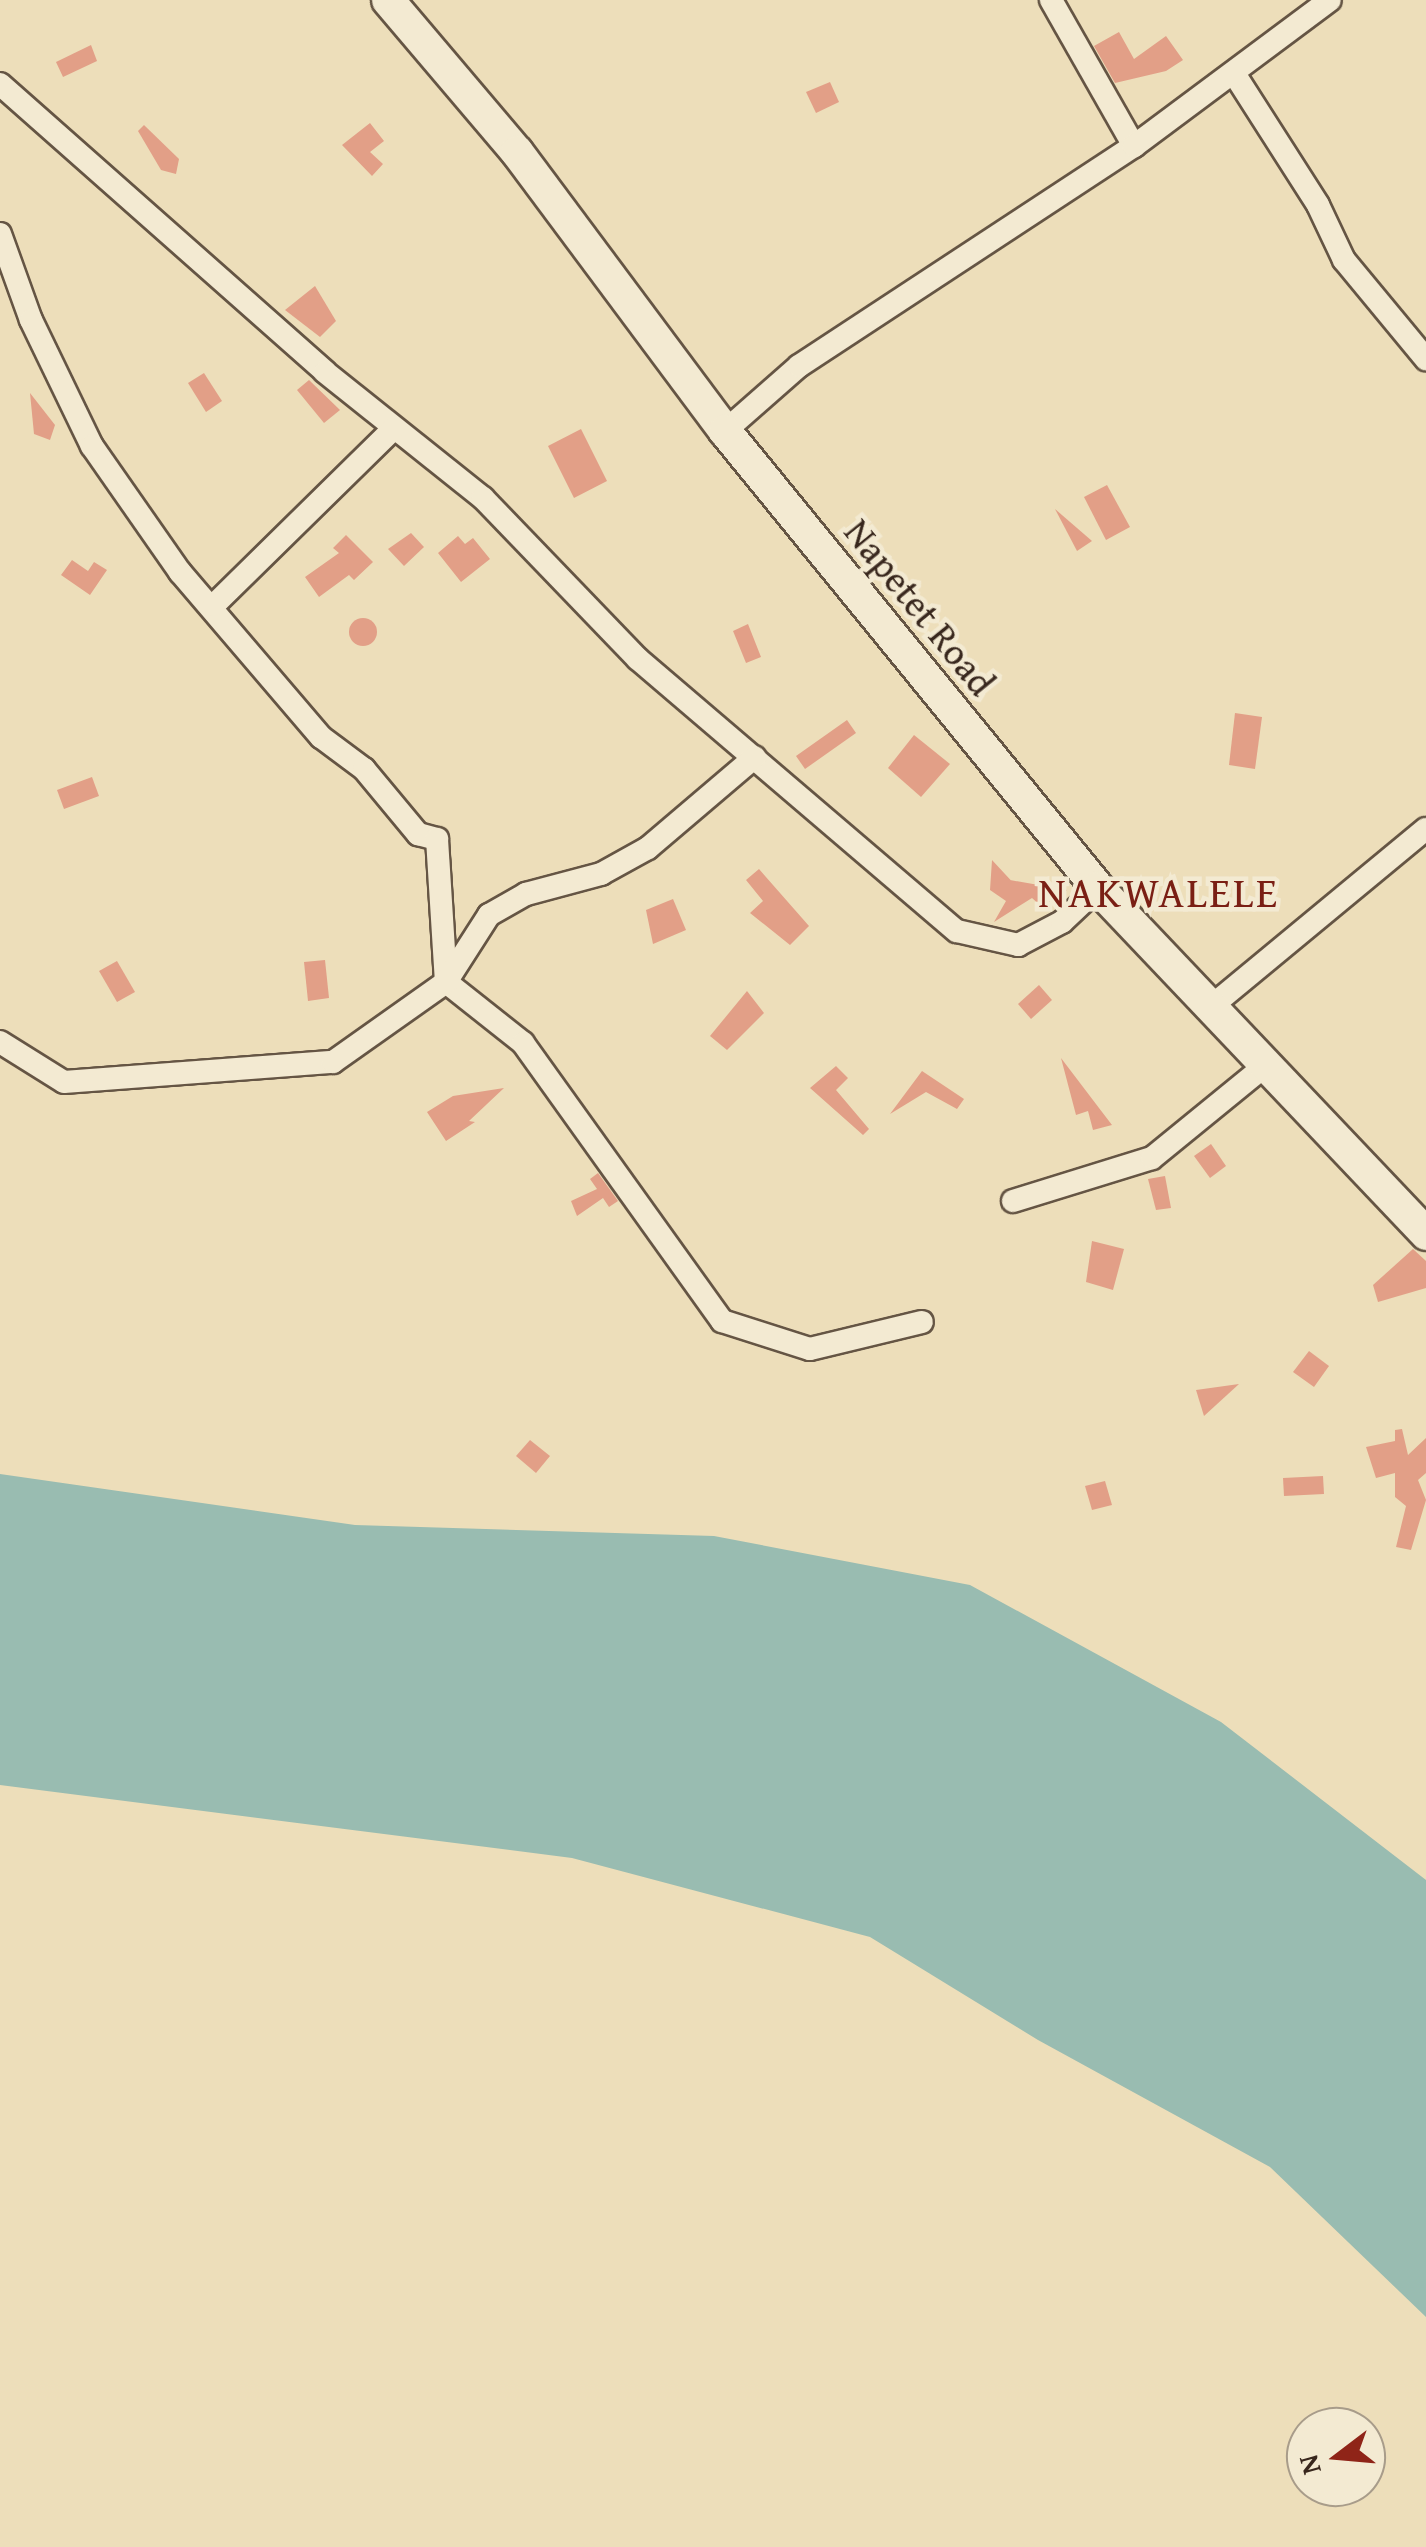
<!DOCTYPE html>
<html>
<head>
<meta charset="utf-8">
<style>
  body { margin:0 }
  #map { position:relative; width:1426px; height:2547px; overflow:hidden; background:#eddeba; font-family:"Gentium Book Plus",serif }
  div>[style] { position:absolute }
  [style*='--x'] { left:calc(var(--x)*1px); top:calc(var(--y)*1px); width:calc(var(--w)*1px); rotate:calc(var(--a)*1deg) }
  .water>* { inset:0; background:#99bcb1 }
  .building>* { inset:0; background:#e29f87 }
  .round { border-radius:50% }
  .roads { filter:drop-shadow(2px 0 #655544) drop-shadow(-2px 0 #655544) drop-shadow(0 2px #655544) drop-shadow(0 -2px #655544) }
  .street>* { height:22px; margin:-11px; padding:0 11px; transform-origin:11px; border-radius:11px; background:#f3ead2 }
  .secondary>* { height:32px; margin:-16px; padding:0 16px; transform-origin:16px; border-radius:16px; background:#f3ead2 }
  span { translate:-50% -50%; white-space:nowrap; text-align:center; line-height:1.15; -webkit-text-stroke:9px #f3ead2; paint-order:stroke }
  .street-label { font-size:38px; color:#38271d }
  .quarter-label { font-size:42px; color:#7a1f14; letter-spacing:2.5px }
  .north { position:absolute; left:1286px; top:2407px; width:100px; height:100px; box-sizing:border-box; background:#f3ead2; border:2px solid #a89c8a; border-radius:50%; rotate:254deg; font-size:28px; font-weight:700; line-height:40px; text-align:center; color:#38271d }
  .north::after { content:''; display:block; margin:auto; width:35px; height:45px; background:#8f2418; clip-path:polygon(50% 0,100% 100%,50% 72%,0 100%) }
</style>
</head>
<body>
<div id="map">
  <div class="water">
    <div style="clip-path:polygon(0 1474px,355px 1525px,714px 1536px,970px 1585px,1221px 1722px,1426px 1880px,1426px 2317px,1270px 2167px,1038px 2040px,870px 1937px,572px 1858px,0 1785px)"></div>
  </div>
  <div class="building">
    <div style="clip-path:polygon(1119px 32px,1134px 59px,1166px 36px,1183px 60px,1166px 71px,1115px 83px,1094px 46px)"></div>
    <div style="clip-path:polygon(91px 45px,97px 61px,63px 77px,56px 62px)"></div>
    <div style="clip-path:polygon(830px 82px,839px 102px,816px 113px,806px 92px)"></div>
    <div style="clip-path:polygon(370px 123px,384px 141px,370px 152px,383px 164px,372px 176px,342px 145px)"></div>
    <div style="clip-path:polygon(144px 125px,179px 159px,176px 174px,161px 170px,138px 131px)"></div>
    <div style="clip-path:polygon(315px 286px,336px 321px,320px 337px,285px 310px)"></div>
    <div style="clip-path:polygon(204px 373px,222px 401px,206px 412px,188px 383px)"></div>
    <div style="clip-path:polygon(309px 380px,340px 410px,324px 423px,297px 390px)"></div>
    <div style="clip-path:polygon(30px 393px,55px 425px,50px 440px,34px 434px)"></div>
    <div style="clip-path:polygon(581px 429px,607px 481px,574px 498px,548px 446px)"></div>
    <div style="clip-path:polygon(1107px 485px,1130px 527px,1106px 540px,1084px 497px)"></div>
    <div style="clip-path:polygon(1055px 509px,1092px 541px,1077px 551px)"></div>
    <div style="clip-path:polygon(411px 533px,424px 547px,404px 566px,388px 549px)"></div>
    <div style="clip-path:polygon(346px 535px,373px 562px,354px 580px,349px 575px,319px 597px,305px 577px,339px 553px,333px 548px)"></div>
    <div style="clip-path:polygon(458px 536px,465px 544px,473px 538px,490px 559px,461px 582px,438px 553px)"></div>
    <div style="clip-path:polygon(72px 560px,88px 571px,94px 562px,107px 570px,90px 595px,61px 575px)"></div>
    <div class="round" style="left:349px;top:618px;width:28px;height:28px"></div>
    <div style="clip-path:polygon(748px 624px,761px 657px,746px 663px,733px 631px)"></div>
    <div style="clip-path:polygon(1235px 713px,1262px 717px,1255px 769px,1229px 765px)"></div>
    <div style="clip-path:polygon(847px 720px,856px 733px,805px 769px,796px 756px)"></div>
    <div style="clip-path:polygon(914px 735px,950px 764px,921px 797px,888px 768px)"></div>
    <div style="clip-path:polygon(92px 777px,99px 796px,64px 809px,57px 790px)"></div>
    <div style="clip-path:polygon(992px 860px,1018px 888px,1010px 880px,1067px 890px,1042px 907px,1032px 898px,994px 922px,1006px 901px,990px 890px)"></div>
    <div style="clip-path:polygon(759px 869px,809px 926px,790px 945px,750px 913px,763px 901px,746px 880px)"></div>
    <div style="clip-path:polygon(673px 899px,686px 930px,653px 944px,646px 910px)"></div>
    <div style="clip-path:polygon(325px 960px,329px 998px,308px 1001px,304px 962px)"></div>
    <div style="clip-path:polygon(117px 961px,135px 992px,117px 1002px,99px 971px)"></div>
    <div style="clip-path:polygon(1039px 985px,1052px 1000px,1031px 1019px,1018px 1004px)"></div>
    <div style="clip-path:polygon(747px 991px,764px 1013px,727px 1050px,710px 1036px)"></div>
    <div style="clip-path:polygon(1061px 1058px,1099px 1108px,1112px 1125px,1093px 1130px,1088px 1111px,1076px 1115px)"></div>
    <div style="clip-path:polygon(836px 1066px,848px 1078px,836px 1090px,869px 1129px,863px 1135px,810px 1088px)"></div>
    <div style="clip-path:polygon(922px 1071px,964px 1099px,957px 1109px,926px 1092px,890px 1114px)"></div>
    <div style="clip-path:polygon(504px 1088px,469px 1121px,475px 1122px,446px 1141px,427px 1112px,453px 1096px)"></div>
    <div style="clip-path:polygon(1211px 1144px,1226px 1166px,1210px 1178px,1194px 1156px)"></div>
    <div style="clip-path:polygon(598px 1173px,618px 1201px,609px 1207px,603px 1198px,577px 1216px,571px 1201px,597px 1189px,590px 1179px)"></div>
    <div style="clip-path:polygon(1165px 1176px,1171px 1208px,1156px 1210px,1148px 1179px)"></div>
    <div style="clip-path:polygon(1092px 1241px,1124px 1249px,1113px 1290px,1086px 1282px)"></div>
    <div style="clip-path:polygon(1413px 1249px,1426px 1261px,1426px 1288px,1378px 1302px,1373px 1285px)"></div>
    <div style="clip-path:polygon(1309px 1351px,1329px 1366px,1314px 1387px,1293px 1372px)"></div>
    <div style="clip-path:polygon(1239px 1384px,1204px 1416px,1196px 1390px)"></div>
    <div style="clip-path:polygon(1402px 1429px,1408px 1455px,1426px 1438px,1426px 1473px,1418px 1480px,1426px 1500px,1411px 1550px,1396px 1547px,1406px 1506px,1395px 1497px,1395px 1473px,1376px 1478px,1366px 1447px,1395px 1441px,1395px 1430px)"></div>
    <div style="clip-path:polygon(530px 1440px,550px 1456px,536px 1473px,516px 1456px)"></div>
    <div style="clip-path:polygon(1323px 1476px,1324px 1494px,1284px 1496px,1283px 1478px)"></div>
    <div style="clip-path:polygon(1105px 1481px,1112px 1505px,1092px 1510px,1085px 1486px)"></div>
  </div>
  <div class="roads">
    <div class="street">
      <div style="--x:1051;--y:0;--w:168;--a:60.4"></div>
      <div style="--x:1235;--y:75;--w:154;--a:57.4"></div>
      <div style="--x:1318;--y:205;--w:61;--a:64.7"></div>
      <div style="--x:1344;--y:260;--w:129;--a:50.4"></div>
      <div style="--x:0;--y:84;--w:434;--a:41.5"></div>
      <div style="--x:325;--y:372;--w:202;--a:38.6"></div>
      <div style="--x:483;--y:498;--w:223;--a:46.1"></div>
      <div style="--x:638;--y:659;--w:419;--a:40.5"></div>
      <div style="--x:957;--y:931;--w:63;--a:12.9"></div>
      <div style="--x:1018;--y:945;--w:50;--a:-27.6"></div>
      <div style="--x:1062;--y:922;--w:50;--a:-43.4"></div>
      <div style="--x:0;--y:234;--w:91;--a:70.2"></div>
      <div style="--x:31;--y:320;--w:140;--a:64.2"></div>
      <div style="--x:92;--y:446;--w:154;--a:55.1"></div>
      <div style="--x:180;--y:572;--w:217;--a:49.5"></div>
      <div style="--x:321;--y:737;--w:54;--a:36.7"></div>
      <div style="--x:364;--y:769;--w:85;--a:50.3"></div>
      <div style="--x:418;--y:834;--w:20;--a:15"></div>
      <div style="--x:437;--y:839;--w:143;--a:86.4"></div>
      <div style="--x:446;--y:982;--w:98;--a:38.4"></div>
      <div style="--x:523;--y:1043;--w:342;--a:54.4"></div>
      <div style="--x:722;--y:1321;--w:92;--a:17.7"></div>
      <div style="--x:810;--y:1349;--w:115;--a:-13.6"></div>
      <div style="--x:725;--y:431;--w:98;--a:-41.3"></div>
      <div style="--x:799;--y:366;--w:401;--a:-33.3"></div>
      <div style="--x:1134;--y:146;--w:244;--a:-36.7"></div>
      <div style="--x:214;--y:605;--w:251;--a:-44.5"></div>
      <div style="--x:1213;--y:1005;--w:276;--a:-39.6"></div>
      <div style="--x:0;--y:1042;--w:75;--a:32"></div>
      <div style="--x:64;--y:1082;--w:270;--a:-4.3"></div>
      <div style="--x:333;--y:1062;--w:138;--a:-35.3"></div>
      <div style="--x:446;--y:982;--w:80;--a:-57.3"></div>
      <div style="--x:489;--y:915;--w:43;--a:-29.6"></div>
      <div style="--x:526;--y:894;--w:78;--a:-14.9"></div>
      <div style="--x:601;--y:874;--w:54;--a:-29"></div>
      <div style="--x:648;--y:848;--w:140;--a:-40.4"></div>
      <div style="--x:1013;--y:1201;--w:145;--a:-17.2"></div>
      <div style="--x:1152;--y:1158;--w:146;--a:-39.2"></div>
    </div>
    <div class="secondary">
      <div style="--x:388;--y:0;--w:199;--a:49.7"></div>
      <div style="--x:517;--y:152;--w:348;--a:53.3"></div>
      <div style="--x:725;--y:431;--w:590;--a:50.78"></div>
      <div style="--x:1098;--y:888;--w:477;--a:46.5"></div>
    </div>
  </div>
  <div class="street-label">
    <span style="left:920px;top:607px;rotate:51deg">Napetet Road</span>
  </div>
  <div class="quarter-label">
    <span style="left:1159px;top:892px">NAKWALELE</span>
  </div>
  <div class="north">N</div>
</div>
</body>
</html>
